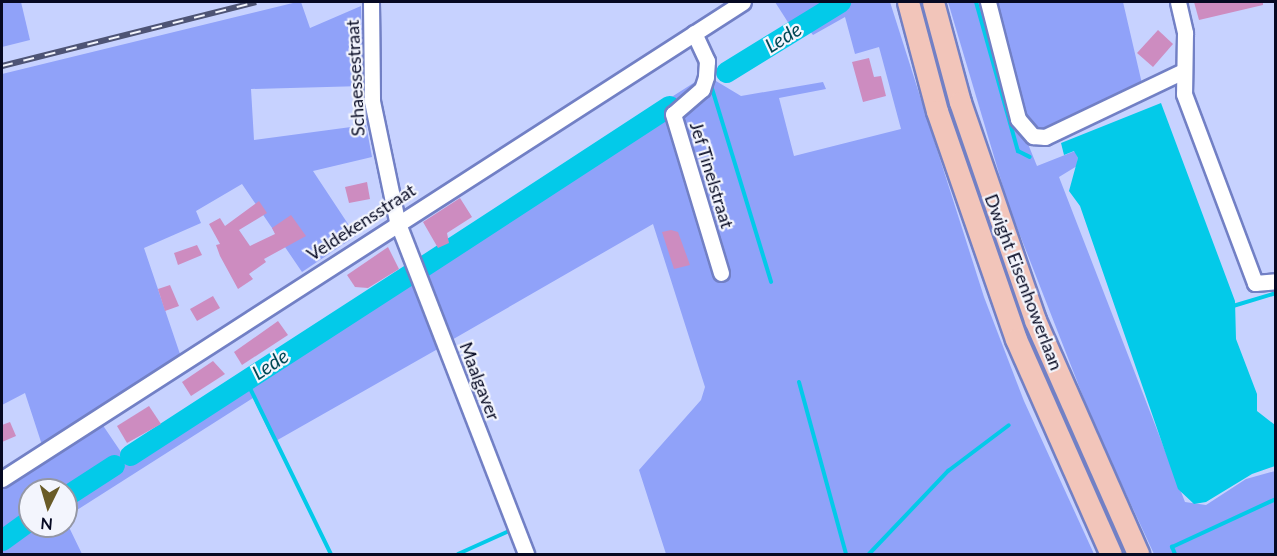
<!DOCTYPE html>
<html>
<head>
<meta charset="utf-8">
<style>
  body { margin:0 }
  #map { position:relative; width:1277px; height:556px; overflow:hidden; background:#c7d2ff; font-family:Lato,sans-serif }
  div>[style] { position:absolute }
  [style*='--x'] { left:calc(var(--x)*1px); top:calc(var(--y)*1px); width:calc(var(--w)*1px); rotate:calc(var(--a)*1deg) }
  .green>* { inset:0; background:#90a2f9 }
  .water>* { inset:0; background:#03cae9 }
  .stream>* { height:4px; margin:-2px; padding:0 2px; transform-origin:2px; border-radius:2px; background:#03cae9 }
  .river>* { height:21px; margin:-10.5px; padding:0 10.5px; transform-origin:10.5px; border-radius:10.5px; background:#03cae9 }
  .building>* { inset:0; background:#cd8cc0 }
  .roads { filter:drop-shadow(2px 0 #7280c5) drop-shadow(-2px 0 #7280c5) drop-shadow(0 2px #7280c5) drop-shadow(0 -2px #7280c5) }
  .minor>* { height:15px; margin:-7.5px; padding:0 7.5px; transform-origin:7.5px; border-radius:7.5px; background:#fff }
  .highway>* { height:21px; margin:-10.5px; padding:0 10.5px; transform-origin:10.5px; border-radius:10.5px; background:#f2c5ba }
  .rail>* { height:6px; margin-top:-3px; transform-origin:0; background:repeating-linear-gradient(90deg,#f3f5fd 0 11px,#4e5475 0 22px); box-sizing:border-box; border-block:2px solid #4e5475 }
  span { translate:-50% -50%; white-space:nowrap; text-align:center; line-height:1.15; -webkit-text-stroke:4.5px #f3f5fd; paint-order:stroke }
  .street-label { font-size:18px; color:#060922 }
  .water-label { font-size:20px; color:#004956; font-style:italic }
  .frame { position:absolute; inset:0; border:3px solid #060922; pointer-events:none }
  .north { position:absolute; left:18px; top:478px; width:60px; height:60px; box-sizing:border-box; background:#f3f5fd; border:2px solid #9497a5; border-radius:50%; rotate:185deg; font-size:16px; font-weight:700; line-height:24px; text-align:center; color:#060922 }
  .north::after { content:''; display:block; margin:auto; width:21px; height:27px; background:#695b28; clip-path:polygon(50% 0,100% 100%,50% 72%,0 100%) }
</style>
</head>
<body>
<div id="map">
  <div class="green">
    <div style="clip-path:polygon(2px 2px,21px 2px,30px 40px,2px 47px)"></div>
    <div style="clip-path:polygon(297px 2px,301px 2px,310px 28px,361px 6px,363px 86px,251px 89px,254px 140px,366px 125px,372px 157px,313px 171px,356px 236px,302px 272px,242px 184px,196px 211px,201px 223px,144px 248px,180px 354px,42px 445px,25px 393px,2px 405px,2px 74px)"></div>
    <div style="clip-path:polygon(775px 2px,890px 2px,984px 297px,1024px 401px,1094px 554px,666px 554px,639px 470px,701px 400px,705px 387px,653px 224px,450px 341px,418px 259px,706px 75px,741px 96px,823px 82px,826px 89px,779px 98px,794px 156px,901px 129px,879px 47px,855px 54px,845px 17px,813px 35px,802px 21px,791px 27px)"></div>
    <div style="clip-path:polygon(948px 2px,1123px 2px,1143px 88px,1026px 139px,1037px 166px,1075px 151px,1078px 158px,1077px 166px,1059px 177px,1185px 502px,1206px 505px,1246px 479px,1275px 471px,1275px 554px,1154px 554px,1095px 427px,1009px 207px)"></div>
    <div style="clip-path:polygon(409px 269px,443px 346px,274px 442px,253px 398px,66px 517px,66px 490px,30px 490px,30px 526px,66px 526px,66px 521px,82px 554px,2px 554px,2px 486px,102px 424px,123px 455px)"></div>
  </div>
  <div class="water">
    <div style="clip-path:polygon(1161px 103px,1235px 301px,1236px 339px,1257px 394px,1257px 411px,1275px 425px,1275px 466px,1252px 474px,1206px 502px,1194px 504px,1178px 489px,1080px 206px,1069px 191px,1078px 158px,1074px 151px,1064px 155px,1061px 143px)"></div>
  </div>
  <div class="stream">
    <div style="--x:976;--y:2;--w:155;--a:74.3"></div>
    <div style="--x:1018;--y:151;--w:13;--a:27"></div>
    <div style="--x:710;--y:82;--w:209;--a:73"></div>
    <div style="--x:1233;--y:306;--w:45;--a:-16.8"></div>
    <div style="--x:246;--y:380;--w:194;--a:64"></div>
    <div style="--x:799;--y:382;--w:178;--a:74.7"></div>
    <div style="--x:458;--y:554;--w:56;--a:-24.3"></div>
    <div style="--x:869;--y:554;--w:115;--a:-46.4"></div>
    <div style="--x:948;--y:471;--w:76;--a:-37"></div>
    <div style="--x:1175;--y:554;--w:8;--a:-113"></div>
    <div style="--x:1172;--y:547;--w:115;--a:-24.8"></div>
  </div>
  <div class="river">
    <div style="--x:726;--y:72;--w:134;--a:-31.6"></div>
    <div style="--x:422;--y:267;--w:295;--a:-33.1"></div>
    <div style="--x:130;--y:455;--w:335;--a:-32.9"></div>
    <div style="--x:66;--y:496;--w:57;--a:-32.9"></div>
    <div style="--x:2;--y:540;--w:34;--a:-36"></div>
  </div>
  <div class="building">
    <div style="clip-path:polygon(1194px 2px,1263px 2px,1263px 5px,1199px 20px)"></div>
    <div style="clip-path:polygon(1158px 30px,1173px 44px,1153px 67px,1137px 53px)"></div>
    <div style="clip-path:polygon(869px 58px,874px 77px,881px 76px,886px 96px,863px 102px,852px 62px)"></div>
    <div style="clip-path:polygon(367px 182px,370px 199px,349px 203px,345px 187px)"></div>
    <div style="clip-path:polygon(460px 198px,472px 217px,447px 233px,449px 243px,438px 248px,423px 222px)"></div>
    <div style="clip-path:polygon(259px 201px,267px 213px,239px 230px,250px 246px,275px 234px,272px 228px,291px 215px,306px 236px,264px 259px,266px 262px,249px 274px,253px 279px,238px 289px,220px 256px,216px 245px,220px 244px,209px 224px,220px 218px,225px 226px)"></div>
    <div style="clip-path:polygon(671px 230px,678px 232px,690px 265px,674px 269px,662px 232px)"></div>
    <div style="clip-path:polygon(197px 245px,202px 255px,178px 265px,174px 253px)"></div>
    <div style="clip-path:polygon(388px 247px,399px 269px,368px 288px,355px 287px,347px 275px)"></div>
    <div style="clip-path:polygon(170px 285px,179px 306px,165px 311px,158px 289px)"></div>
    <div style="clip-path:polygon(213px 296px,220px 308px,197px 321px,190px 309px)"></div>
    <div style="clip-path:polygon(278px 321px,288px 335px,242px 365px,234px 352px)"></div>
    <div style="clip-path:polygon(213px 361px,225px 374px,191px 396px,182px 382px)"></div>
    <div style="clip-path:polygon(149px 406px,161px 424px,127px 443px,117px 426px)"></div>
    <div style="clip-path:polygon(10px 422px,16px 436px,2px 442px,2px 425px)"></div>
  </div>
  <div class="roads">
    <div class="minor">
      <div style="--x:371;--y:2;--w:99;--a:89.4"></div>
      <div style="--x:372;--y:101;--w:123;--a:78.2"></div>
      <div style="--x:397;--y:221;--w:357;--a:68.8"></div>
      <div style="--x:988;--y:2;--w:121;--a:75.6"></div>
      <div style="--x:1018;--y:119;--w:23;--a:49"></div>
      <div style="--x:1033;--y:136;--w:12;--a:5"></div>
      <div style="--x:1045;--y:137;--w:151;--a:-25.5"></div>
      <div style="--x:1178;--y:2;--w:32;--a:77"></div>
      <div style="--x:1185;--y:33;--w:61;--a:90.9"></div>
      <div style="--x:1184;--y:94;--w:202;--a:69.4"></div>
      <div style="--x:1255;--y:283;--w:21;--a:-5"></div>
      <div style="--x:694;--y:33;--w:31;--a:65"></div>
      <div style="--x:707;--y:61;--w:16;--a:94"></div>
      <div style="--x:706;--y:77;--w:13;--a:108"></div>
      <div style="--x:702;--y:89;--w:38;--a:139"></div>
      <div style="--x:673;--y:114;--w:166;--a:73.2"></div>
      <div style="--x:2;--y:479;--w:881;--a:-32.77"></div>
    </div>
    <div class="highway">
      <div style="--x:908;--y:2;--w:113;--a:75.1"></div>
      <div style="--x:937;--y:111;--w:241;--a:70.9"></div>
      <div style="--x:1016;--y:339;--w:235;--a:66.2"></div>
      <div style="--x:933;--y:2;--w:104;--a:74.9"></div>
      <div style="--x:960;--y:102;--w:231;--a:71"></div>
      <div style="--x:1035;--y:320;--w:256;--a:66.2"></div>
    </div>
  </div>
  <div class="rail">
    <div style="--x:2;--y:66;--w:262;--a:-14.1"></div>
  </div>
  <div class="street-label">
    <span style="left:355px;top:78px;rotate:-93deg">Schaessestraat</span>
    <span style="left:712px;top:175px;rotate:73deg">Jef Tinelstraat</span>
    <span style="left:361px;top:222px;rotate:-33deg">Veldekensstraat</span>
    <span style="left:1024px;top:282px;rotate:69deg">Dwight Eisenhowerlaan</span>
    <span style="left:480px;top:381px;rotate:69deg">Maalgaver</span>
  </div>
  <div class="water-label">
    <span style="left:783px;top:37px;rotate:-32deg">Lede</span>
    <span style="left:270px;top:364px;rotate:-33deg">Lede</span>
  </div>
  <div class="frame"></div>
  <div class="north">N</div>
</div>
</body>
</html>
